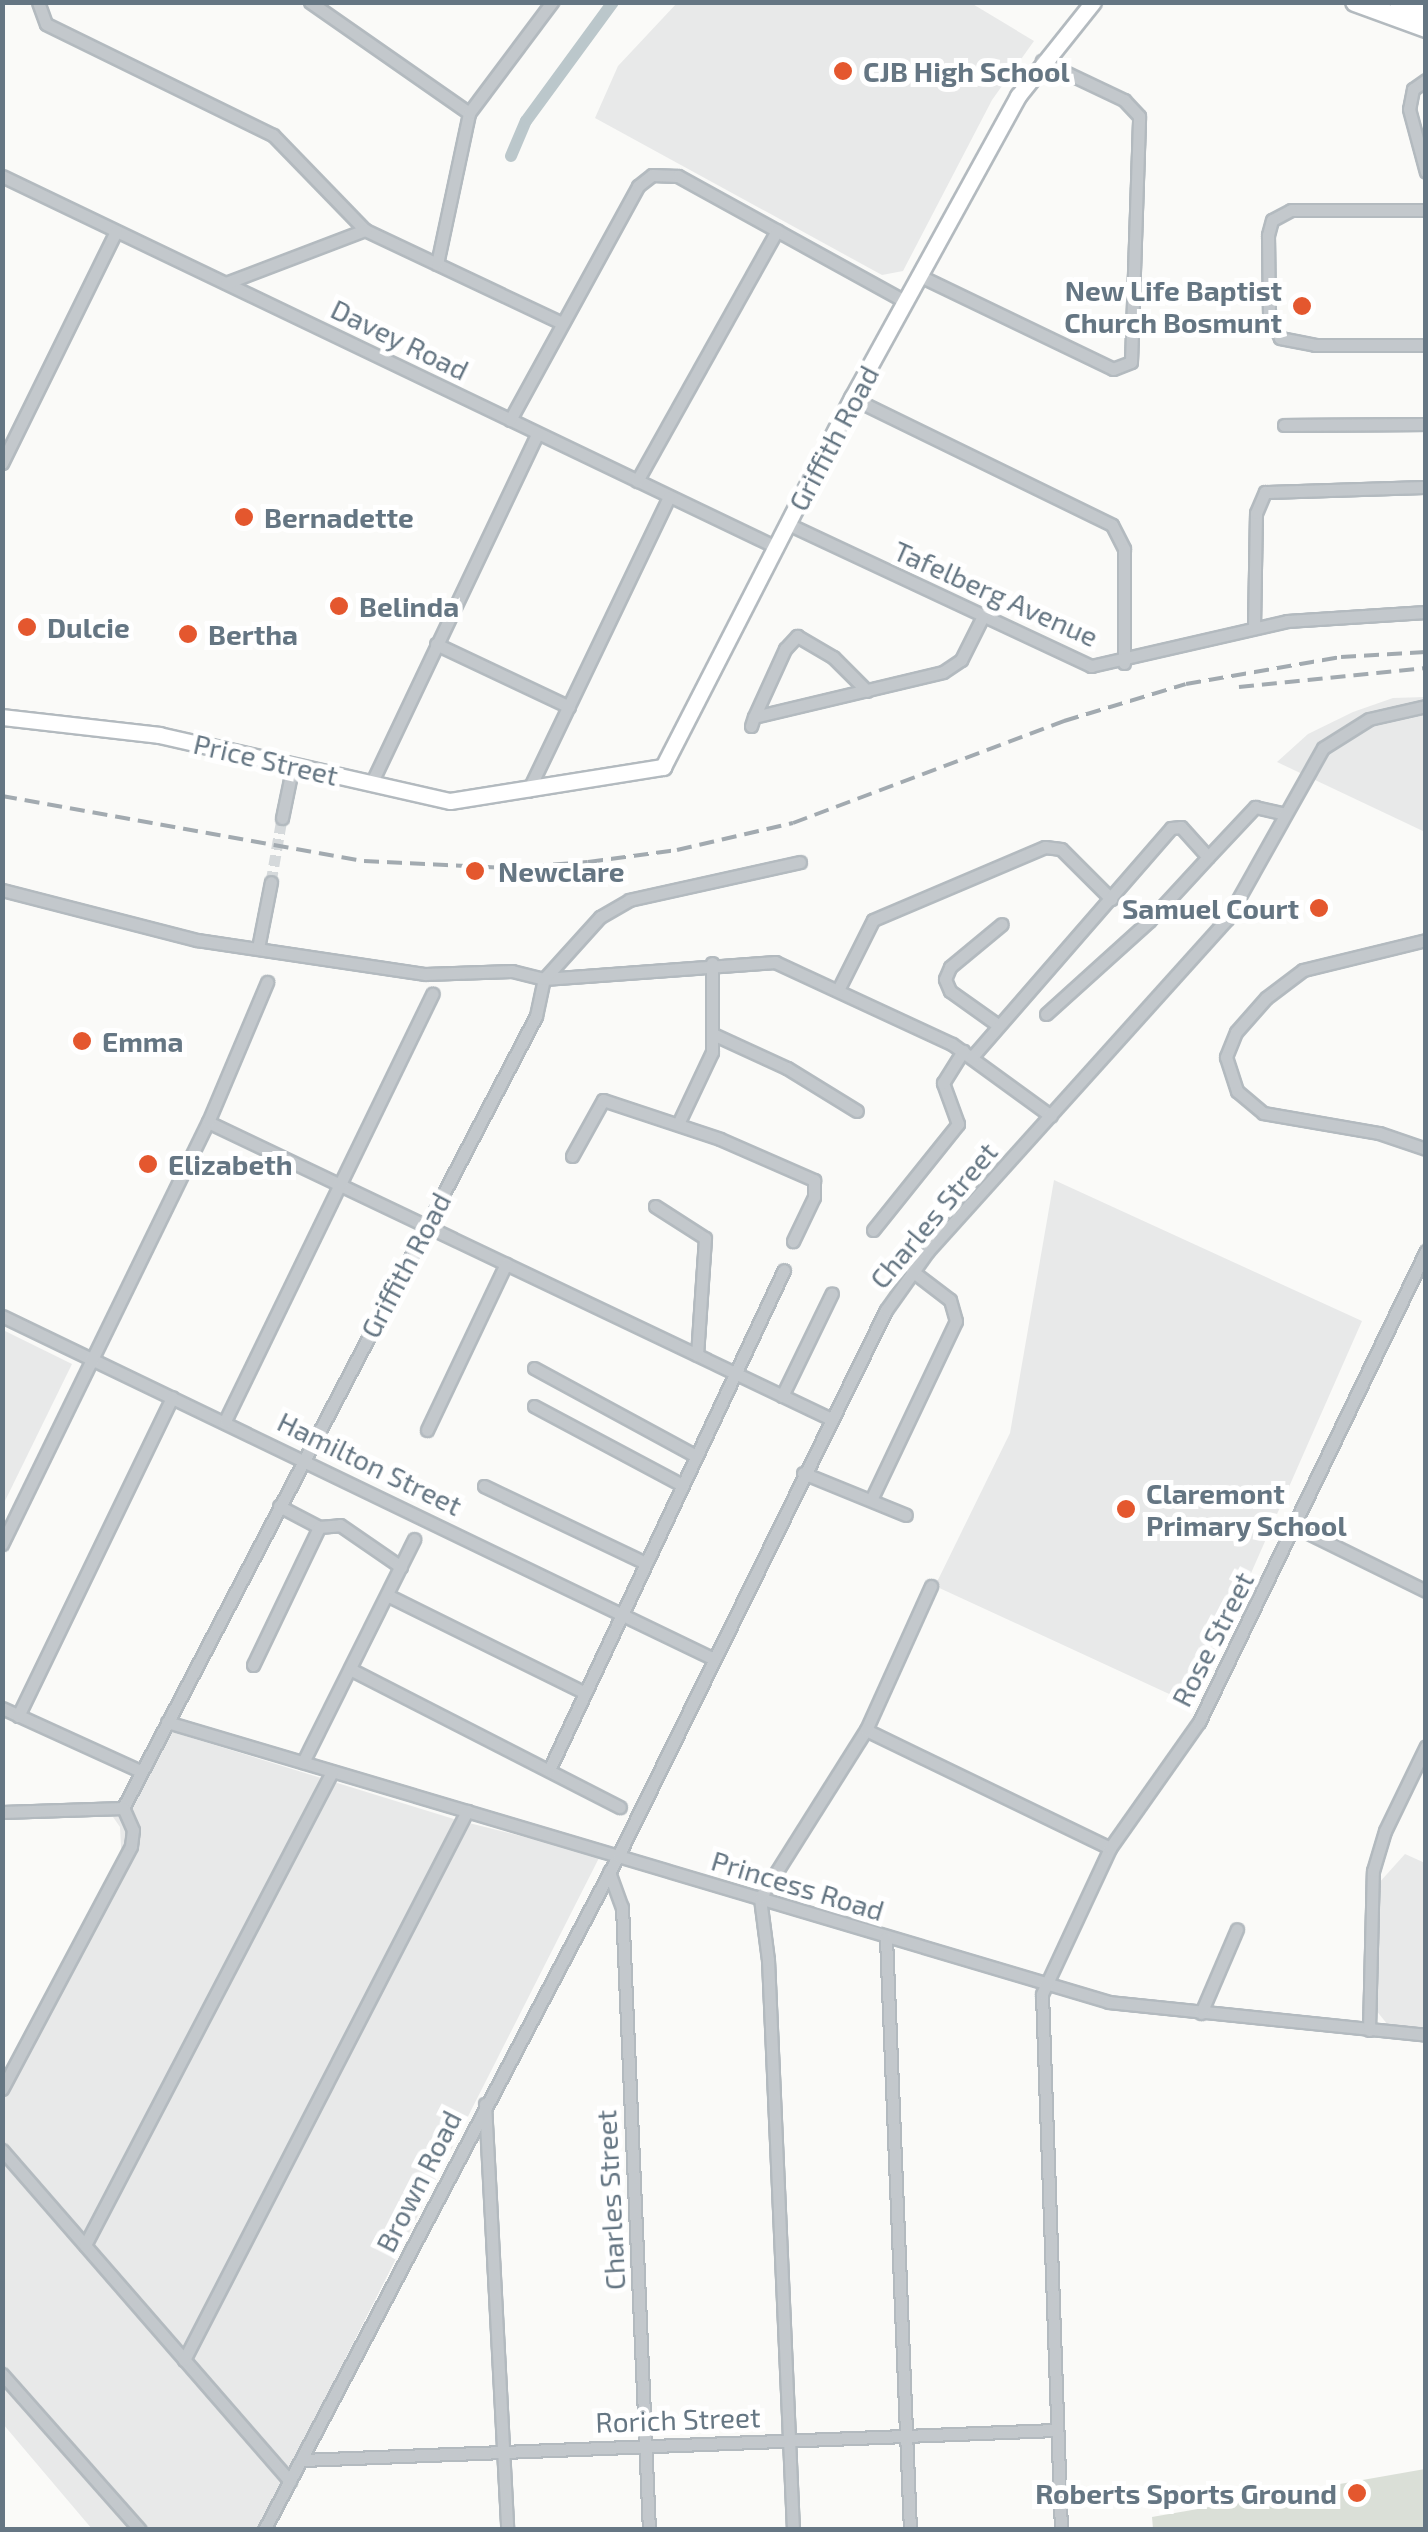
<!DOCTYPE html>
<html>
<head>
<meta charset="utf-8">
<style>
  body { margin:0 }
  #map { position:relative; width:1428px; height:2532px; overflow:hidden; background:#fafaf8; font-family:"Exo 2",sans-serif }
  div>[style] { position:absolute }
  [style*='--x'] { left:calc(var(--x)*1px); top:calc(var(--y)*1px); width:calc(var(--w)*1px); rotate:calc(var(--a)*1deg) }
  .built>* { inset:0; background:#e8e9e9 }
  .green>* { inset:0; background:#dadfd7 }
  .canal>* { height:12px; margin:-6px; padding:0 6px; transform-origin:6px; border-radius:6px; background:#bbc7cb }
  .street-tunnel>* { height:11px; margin-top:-5.5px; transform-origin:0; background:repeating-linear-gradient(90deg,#d5d9db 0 11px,transparent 0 16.5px) }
  .roads { filter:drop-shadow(2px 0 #b3babf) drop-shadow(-2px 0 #b3babf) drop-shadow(0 2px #b3babf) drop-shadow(0 -2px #b3babf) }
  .street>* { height:11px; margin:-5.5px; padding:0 5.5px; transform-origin:5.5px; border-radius:5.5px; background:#c3c8cc }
  .secondary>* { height:15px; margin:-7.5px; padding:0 7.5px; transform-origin:7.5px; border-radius:7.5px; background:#fff }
  .primary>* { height:18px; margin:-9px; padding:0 9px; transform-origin:9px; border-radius:9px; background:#fff }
  .rail>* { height:4px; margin-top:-2px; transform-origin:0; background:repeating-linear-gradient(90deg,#a2aab0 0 15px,transparent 0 23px) }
  .dots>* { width:28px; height:28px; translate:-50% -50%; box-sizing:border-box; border:5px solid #fff; border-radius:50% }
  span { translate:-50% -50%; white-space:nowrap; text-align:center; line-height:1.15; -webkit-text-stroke:10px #fff; paint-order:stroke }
  .poi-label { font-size:28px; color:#657683; font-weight:700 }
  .left { translate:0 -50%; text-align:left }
  .right { translate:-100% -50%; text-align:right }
  .street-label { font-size:28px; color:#657683 }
  .frame { position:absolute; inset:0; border:5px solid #657683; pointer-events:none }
</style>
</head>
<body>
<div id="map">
  <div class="built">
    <div style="clip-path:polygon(677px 3px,971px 3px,1034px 41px,992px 100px,903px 271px,882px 275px,595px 118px,618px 66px)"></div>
    <div style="clip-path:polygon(1425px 697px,1425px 832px,1277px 762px,1308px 734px,1353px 712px,1393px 698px)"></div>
    <div style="clip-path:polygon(1054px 1180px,1362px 1321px,1193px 1705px,935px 1586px,1010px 1433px)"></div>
    <div style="clip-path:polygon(3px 1330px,72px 1364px,3px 1505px)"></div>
    <div style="clip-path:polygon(166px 1730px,457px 1820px,600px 1856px,259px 2529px,92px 2529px,3px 2424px,3px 2079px,122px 1865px,120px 1827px,113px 1817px)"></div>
    <div style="clip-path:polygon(1405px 1854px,1425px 1863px,1425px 2028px,1388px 2025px,1375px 2009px,1378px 1884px)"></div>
  </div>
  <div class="green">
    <div style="clip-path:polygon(1425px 2469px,1425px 2529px,1153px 2529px,1152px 2517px)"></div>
  </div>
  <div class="canal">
    <div style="--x:511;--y:156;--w:38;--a:-67"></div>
    <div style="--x:526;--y:121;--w:147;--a:-53.8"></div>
  </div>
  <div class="street-tunnel">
    <div style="--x:271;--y:882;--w:65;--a:-80.2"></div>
  </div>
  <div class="roads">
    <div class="street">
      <div style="--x:38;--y:2;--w:23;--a:70"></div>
      <div style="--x:46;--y:24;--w:253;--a:26.1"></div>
      <div style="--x:273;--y:135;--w:132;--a:45.9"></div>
      <div style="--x:365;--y:230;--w:216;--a:25.3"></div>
      <div style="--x:310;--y:2;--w:194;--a:34.9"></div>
      <div style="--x:1426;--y:80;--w:16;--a:145"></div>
      <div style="--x:1413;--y:89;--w:20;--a:101"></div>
      <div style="--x:1409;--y:109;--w:65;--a:74.9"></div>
      <div style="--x:2;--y:176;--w:858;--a:25.61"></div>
      <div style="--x:1426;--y:210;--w:135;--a:180"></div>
      <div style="--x:1291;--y:210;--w:21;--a:152"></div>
      <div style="--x:1272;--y:220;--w:16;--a:105"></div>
      <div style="--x:1268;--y:235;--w:77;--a:89.3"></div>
      <div style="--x:1269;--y:312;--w:28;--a:67"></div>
      <div style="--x:1280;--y:338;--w:36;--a:11"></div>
      <div style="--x:1315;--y:345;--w:111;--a:0"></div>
      <div style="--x:437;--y:264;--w:154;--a:-78"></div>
      <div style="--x:469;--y:113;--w:139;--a:-53.2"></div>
      <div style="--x:920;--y:276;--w:214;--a:25.7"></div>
      <div style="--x:1113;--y:369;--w:19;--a:-21"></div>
      <div style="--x:1131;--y:362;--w:246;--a:-88.1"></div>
      <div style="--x:1139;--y:116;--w:22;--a:-133"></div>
      <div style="--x:1124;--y:100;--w:91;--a:-154.6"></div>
      <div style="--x:226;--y:283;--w:149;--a:-20.9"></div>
      <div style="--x:852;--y:398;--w:289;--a:26"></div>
      <div style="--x:1112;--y:525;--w:27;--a:63"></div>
      <div style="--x:1124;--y:549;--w:114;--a:90"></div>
      <div style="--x:510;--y:420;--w:267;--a:-61.3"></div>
      <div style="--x:638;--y:186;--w:18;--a:-38"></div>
      <div style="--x:652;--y:175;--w:26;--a:2"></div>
      <div style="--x:678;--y:176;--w:258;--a:28.9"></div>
      <div style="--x:1284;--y:425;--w:142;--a:-0.4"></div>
      <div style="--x:2;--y:463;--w:258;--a:-63.8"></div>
      <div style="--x:637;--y:481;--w:287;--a:-60.8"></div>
      <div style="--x:788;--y:524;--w:335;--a:25.1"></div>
      <div style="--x:1091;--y:666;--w:201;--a:-12.9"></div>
      <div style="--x:1287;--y:621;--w:139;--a:-3.7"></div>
      <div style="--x:1254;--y:627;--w:114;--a:-89"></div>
      <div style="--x:1256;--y:513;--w:23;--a:-67"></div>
      <div style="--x:1265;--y:492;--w:161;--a:-1.8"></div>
      <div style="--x:436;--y:644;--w:147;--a:25.3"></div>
      <div style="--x:754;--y:717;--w:75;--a:-65.5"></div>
      <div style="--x:785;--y:649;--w:18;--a:-47"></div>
      <div style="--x:797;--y:636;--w:42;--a:30.3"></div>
      <div style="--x:833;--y:657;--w:48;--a:45"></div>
      <div style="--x:751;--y:726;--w:9;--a:-72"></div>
      <div style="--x:754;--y:717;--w:194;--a:-13.4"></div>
      <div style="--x:943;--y:672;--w:22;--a:-34"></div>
      <div style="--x:961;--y:660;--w:47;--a:-63.4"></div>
      <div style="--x:371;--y:784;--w:387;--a:-64.6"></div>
      <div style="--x:528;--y:791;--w:326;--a:-64.4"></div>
      <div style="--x:282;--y:818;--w:54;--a:-78.3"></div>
      <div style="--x:2;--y:890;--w:201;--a:14.4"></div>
      <div style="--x:197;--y:940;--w:231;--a:8.5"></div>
      <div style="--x:425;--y:974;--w:87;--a:-2"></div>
      <div style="--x:512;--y:971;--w:33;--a:14"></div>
      <div style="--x:544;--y:979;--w:232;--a:-4.2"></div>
      <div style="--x:775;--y:962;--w:195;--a:24.9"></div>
      <div style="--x:952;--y:1044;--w:122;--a:36"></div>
      <div style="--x:1426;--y:940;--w:127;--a:166.3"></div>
      <div style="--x:1303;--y:970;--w:46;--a:142.9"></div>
      <div style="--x:1266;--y:998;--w:45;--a:131.4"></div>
      <div style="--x:1236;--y:1032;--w:27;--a:112"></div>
      <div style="--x:1226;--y:1057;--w:36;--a:72"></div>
      <div style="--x:1237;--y:1091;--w:34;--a:40"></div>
      <div style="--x:1263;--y:1113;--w:118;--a:9.8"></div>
      <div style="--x:1379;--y:1133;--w:50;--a:18.8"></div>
      <div style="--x:258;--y:948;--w:67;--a:-78.9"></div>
      <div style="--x:838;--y:990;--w:78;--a:-63.4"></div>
      <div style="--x:873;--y:920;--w:187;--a:-23"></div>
      <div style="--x:1045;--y:847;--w:16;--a:7"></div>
      <div style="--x:1061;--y:849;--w:71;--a:45"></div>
      <div style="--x:1046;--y:1014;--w:139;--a:-42.1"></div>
      <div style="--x:1149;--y:921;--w:87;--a:-47.3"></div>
      <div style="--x:995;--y:1023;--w:55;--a:-144.6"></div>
      <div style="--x:950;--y:991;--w:13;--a:-113"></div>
      <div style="--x:945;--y:979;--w:13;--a:-67"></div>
      <div style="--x:950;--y:967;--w:67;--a:-39.6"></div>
      <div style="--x:715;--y:1035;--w:79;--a:24.6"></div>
      <div style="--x:787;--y:1068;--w:82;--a:31.6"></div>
      <div style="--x:972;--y:1057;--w:303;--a:-49"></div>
      <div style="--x:1171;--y:828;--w:10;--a:-6"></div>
      <div style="--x:1181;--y:827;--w:40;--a:48"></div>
      <div style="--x:1208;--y:857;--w:69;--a:-46.8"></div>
      <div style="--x:1255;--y:807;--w:31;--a:13"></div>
      <div style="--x:208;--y:1122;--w:688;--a:25.48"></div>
      <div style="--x:678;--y:1124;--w:80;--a:-64.7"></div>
      <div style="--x:712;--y:1052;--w:89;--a:-90"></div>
      <div style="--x:572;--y:1156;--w:64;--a:-61"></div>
      <div style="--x:603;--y:1100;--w:123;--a:18.4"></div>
      <div style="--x:720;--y:1139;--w:103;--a:23.6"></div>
      <div style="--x:814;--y:1180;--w:17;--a:90"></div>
      <div style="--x:814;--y:1197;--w:49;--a:115.5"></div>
      <div style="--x:655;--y:1206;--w:59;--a:32.6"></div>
      <div style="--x:705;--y:1238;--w:117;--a:93.9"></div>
      <div style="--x:873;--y:1230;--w:136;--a:-51.3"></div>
      <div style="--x:958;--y:1124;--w:44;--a:-110.1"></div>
      <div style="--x:943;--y:1083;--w:38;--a:-58"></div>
      <div style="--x:2;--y:1316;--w:790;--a:25.72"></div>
      <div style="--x:534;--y:1368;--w:182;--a:28.5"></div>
      <div style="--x:782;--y:1396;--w:114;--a:-64.1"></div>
      <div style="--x:534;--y:1406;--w:166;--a:28.1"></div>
      <div style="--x:225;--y:1421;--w:475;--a:-64.1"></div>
      <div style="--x:427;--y:1430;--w:184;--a:-64.6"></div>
      <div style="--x:803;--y:1473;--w:111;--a:22.2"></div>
      <div style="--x:484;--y:1486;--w:176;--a:25.5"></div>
      <div style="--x:871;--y:1500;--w:198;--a:-64.6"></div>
      <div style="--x:956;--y:1321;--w:22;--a:-106"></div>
      <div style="--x:950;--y:1300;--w:48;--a:-142.7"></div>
      <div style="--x:279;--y:1506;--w:45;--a:27.7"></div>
      <div style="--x:1294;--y:1526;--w:147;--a:26.2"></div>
      <div style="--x:2;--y:1544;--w:470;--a:-64"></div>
      <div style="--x:208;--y:1122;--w:152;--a:-67.1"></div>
      <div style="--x:387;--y:1595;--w:221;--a:26.3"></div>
      <div style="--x:253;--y:1665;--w:153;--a:-64.4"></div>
      <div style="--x:319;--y:1527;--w:21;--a:-5"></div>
      <div style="--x:340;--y:1525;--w:74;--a:34.5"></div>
      <div style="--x:350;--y:1669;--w:303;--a:27.1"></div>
      <div style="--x:2;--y:1708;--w:152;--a:24.5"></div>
      <div style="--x:18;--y:1716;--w:354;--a:-64.2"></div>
      <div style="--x:167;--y:1722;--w:983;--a:16.55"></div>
      <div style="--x:1109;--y:2002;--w:319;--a:5.9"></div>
      <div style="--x:866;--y:1730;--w:271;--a:25.8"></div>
      <div style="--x:303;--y:1762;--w:249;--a:-63.5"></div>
      <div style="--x:549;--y:1770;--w:552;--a:-64.83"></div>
      <div style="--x:123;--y:1808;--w:893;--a:-62.46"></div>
      <div style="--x:536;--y:1016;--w:38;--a:-78"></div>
      <div style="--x:544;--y:979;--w:84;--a:-47.9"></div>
      <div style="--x:600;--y:917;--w:34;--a:-30"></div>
      <div style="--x:629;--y:900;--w:175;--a:-12.5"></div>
      <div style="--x:2;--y:1812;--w:121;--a:-1.9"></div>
      <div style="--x:609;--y:1872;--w:37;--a:70"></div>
      <div style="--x:622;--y:1907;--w:624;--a:87.52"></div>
      <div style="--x:886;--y:1938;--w:592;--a:87.68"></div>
      <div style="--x:1201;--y:2013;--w:91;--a:-66.8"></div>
      <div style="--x:1369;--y:2030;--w:159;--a:-88.6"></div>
      <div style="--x:1373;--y:1871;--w:42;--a:-73.3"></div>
      <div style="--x:1385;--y:1831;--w:94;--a:-64.2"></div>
      <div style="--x:2;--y:2089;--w:275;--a:-62"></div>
      <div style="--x:131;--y:1846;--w:16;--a:-83"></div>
      <div style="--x:133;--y:1830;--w:24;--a:-114"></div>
      <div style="--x:485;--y:2104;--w:427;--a:87"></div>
      <div style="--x:2;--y:2150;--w:439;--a:49"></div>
      <div style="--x:85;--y:2245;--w:534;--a:-62.43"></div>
      <div style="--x:184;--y:2360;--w:618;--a:-62.73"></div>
      <div style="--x:2;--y:2374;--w:208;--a:48.5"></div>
      <div style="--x:302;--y:2460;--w:755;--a:-2.28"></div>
      <div style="--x:264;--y:2530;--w:761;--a:-62.29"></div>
      <div style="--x:618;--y:1856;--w:608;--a:-63.86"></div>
      <div style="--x:886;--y:1310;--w:72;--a:-54.6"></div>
      <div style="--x:928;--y:1251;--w:447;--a:-48"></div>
      <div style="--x:1227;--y:919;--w:196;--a:-60.7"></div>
      <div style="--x:1323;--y:748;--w:54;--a:-32.2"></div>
      <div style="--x:1369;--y:719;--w:58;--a:-12.8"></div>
      <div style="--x:793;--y:2530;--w:571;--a:-92.51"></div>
      <div style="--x:768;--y:1960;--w:63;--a:-97.4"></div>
      <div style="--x:760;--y:1898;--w:199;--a:-57.8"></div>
      <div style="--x:866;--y:1730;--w:158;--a:-65.7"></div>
      <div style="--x:1061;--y:2530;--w:536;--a:-92.03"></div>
      <div style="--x:1042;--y:1994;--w:161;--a:-65"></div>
      <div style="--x:1110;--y:1848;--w:154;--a:-54.8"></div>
      <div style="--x:1199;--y:1722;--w:523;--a:-64.27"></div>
    </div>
    <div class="secondary">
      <div style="--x:2;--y:717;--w:158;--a:6.5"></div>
      <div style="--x:159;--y:735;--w:298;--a:12.8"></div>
      <div style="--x:450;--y:801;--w:216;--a:-9.1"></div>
      <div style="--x:663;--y:767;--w:415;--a:-62.9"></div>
      <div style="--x:852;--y:398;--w:345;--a:-61.2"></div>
      <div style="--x:1018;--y:96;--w:120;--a:-51.4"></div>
    </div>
    <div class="primary">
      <div style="--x:1355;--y:2;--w:76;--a:20.1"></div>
      <div style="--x:1399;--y:2;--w:28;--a:18"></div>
    </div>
  </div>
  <div class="rail">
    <div style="--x:1239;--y:687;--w:188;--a:-5.8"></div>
    <div style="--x:2;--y:796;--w:368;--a:10.2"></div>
    <div style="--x:364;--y:861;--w:143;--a:2.8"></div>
    <div style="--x:507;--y:868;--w:81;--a:-4.2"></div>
    <div style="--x:588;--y:862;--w:90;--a:-7.7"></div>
    <div style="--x:677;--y:850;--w:119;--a:-13.1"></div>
    <div style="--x:793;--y:823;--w:290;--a:-20.6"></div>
    <div style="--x:1064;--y:721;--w:127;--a:-16.9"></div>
    <div style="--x:1186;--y:684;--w:157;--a:-9.9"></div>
    <div style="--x:1341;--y:657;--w:85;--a:-3.4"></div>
  </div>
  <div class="dots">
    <div style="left:843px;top:71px;background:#e4572e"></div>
    <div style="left:1302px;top:306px;background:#e4572e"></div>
    <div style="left:244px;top:517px;background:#e4572e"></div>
    <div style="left:339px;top:606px;background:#e4572e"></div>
    <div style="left:27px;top:627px;background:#e4572e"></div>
    <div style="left:188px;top:634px;background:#e4572e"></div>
    <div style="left:475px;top:871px;background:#e4572e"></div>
    <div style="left:1319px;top:908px;background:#e4572e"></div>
    <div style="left:82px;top:1041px;background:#e4572e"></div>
    <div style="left:148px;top:1164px;background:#e4572e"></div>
    <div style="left:1126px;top:1509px;background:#e4572e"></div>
    <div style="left:1357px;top:2493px;background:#e4572e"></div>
  </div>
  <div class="poi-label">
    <span class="left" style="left:863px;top:71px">CJB High School</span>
    <span class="right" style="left:1282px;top:306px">New Life Baptist<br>Church Bosmunt</span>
    <span class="left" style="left:264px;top:517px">Bernadette</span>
    <span class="left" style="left:359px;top:606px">Belinda</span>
    <span class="left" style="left:47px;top:627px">Dulcie</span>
    <span class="left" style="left:208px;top:634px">Bertha</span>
    <span class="left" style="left:498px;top:871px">Newclare</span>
    <span class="right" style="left:1299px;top:908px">Samuel Court</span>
    <span class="left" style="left:102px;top:1041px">Emma</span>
    <span class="left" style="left:168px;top:1164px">Elizabeth</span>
    <span class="left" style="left:1146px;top:1509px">Claremont<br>Primary School</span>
    <span class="right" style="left:1337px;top:2493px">Roberts Sports Ground</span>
  </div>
  <div class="street-label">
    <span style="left:400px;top:339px;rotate:26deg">Davey Road</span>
    <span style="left:833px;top:438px;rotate:-62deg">Griffith Road</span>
    <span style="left:996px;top:593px;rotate:24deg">Tafelberg Avenue</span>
    <span style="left:266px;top:759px;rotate:13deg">Price Street</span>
    <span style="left:933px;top:1215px;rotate:-50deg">Charles Street</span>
    <span style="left:405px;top:1265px;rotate:-62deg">Griffith Road</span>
    <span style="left:370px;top:1463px;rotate:26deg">Hamilton Street</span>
    <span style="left:1212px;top:1639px;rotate:-63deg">Rose Street</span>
    <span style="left:798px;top:1885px;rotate:17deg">Princess Road</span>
    <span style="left:418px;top:2181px;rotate:-63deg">Brown Road</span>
    <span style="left:610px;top:2200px;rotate:-93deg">Charles Street</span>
    <span style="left:678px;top:2419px;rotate:-2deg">Rorich Street</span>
  </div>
  <div class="frame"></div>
</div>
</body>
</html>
